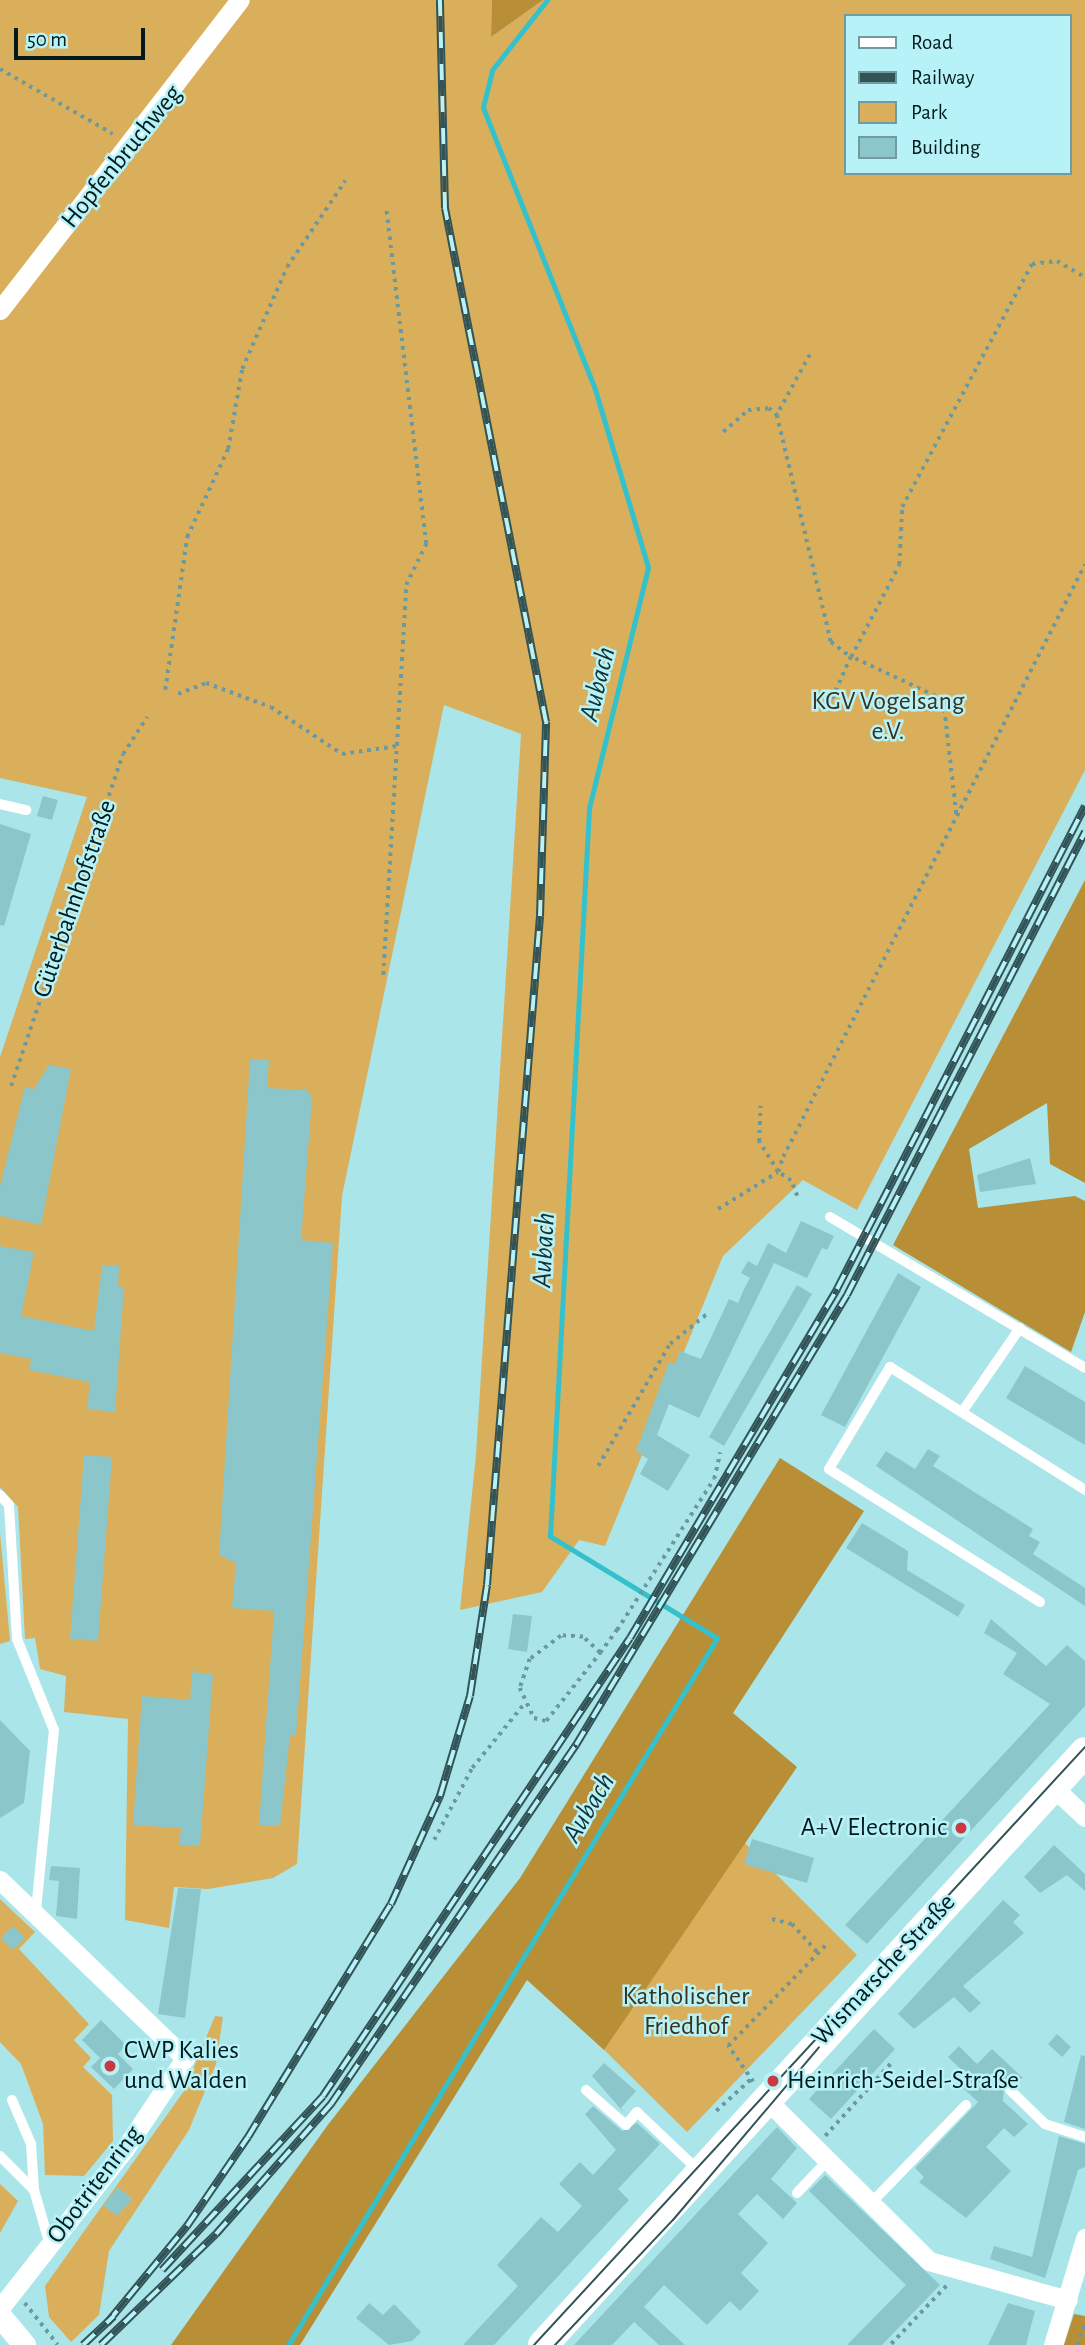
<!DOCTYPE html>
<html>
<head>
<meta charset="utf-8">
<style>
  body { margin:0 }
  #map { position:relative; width:1085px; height:2345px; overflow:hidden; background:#aae5ea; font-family:"Alegreya Sans",sans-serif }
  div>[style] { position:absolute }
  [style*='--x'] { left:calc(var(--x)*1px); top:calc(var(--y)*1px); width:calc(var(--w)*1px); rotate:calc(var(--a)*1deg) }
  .green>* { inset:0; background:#daaf5b }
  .forest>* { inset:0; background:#b88e36 }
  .stream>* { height:5px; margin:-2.5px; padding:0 2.5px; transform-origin:2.5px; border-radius:2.5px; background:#35c1cc }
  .building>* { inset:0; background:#8bc6cb }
  .path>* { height:3.5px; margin-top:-1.75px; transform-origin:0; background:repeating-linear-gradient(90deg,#6c999d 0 3.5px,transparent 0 8.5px) }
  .service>* { height:10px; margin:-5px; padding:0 5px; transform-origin:5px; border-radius:5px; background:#fff }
  .minor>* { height:19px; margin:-9.5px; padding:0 9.5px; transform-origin:9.5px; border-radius:9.5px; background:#fff }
  .tertiary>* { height:23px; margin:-11.5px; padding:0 11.5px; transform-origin:11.5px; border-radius:11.5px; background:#fff }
  .primary>* { height:30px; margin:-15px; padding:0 15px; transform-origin:15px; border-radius:15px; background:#fff }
  .tram>* { height:2px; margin:-1px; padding:0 1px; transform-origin:1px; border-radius:1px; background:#335457 }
  .rail>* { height:8px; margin-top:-4px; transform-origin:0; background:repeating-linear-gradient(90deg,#b6f2f7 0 16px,#335457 0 32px); box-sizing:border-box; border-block:2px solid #335457 }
  .dots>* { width:19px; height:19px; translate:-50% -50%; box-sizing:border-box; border:4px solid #b6f2f7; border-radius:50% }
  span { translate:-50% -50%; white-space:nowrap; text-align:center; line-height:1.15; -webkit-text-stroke:5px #b6f2f7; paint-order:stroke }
  .street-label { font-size:26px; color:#031a1c }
  .park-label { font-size:26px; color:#3b311e }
  .poi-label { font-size:26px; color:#031a1c }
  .right { translate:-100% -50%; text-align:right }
  .left { translate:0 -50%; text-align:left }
  .water-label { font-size:28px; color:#133032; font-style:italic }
  .legend { position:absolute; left:844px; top:14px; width:228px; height:161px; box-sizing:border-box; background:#b6f2f7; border:2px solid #6e9c9f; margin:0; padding:9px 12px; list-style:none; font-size:21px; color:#031a1c }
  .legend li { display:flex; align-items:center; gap:14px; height:35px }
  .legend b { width:35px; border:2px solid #6e9c9f }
  .scale { position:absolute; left:14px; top:28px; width:131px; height:32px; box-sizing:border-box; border:4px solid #031a1c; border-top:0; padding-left:9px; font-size:21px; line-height:24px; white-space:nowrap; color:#031a1c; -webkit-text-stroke:5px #b6f2f7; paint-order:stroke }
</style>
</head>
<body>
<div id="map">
  <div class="green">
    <div style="clip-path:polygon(0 0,240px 0,0 310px)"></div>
    <div style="clip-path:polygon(evenodd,248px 0,492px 0,491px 37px,543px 0,1085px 0,1085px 770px,857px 1210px,803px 1180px,723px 1256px,605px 1546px,579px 1540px,542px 1592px,460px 1610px,476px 1455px,521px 734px,444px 705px,342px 1196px,297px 1864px,273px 1878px,208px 1889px,174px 1887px,169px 1928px,125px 1920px,128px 1719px,64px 1712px,66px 1676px,40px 1669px,35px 1638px,25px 1639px,18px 1507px,0 1487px,0 1057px,87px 797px,0 778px,0 320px,141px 148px,248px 0,845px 16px,1069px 16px,1069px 173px,845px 173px,845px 16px)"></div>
    <div style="clip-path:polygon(0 1533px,10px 1641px,0 1644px)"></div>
    <div style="clip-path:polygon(742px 1840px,857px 1955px,687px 2132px,564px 2010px)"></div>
    <div style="clip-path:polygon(0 1899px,35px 1932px,19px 1949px,89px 2024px,74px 2040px,91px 2058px,83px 2067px,112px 2095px,113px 2141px,84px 2176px,45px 2175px,43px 2124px,21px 2064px,0 2042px)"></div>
    <div style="clip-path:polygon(215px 2016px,223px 2017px,216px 2064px,189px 2130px,109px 2251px,99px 2315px,71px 2342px,49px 2317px,45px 2286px,184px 2091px)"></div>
    <div style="clip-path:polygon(0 2184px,18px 2201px,0 2233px)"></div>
  </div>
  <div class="forest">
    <div style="clip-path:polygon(492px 0,543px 0,491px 37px)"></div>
    <div style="clip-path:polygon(1085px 880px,1085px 1183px,1050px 1164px,1047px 1103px,969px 1149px,978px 1208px,1075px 1196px,1085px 1201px,1085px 1312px,1071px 1352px,893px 1245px)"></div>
    <div style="clip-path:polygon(780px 1458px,864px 1511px,733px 1713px,797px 1767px,604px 2050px,527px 1980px,300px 2345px,171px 2345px,327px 2126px,520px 1878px)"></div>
    <div style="clip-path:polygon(1074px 2314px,1085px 2316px,1085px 2345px,1064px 2345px)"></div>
  </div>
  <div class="stream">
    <div style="--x:288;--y:2345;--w:827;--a:-58.75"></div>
    <div style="--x:717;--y:1638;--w:196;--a:-148.6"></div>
    <div style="--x:550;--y:1536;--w:729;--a:-86.93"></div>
    <div style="--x:589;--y:808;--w:248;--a:-76.2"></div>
    <div style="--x:648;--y:567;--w:186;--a:-106.6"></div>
    <div style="--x:595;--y:389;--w:303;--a:-111.7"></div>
    <div style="--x:483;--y:107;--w:38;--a:-76"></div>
    <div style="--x:492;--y:70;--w:89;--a:-51.8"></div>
  </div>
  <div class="building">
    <div style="clip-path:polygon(43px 796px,58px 800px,52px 820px,37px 816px)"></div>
    <div style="clip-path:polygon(0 824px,31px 834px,4px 926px,0 925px)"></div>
    <div style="clip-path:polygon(250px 1059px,269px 1060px,267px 1088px,307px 1090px,312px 1098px,301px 1240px,333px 1243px,296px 1736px,290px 1735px,280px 1826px,259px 1825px,274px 1611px,232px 1608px,236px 1563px,219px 1555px)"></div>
    <div style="clip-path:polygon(49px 1065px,71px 1069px,41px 1225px,0 1216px,0 1186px,25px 1087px,34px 1089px)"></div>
    <div style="clip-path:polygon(1030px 1158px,1036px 1184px,980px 1192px,977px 1175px)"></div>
    <div style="clip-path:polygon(801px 1221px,834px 1236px,827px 1250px,822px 1248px,807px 1278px,774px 1263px,699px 1418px,669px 1404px,657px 1435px,690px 1455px,668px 1491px,640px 1474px,648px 1459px,636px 1451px,669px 1362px,675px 1364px,680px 1351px,701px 1359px,729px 1299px,738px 1303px,744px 1289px,750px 1278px,741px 1273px,748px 1261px,757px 1266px,768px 1243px,786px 1253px)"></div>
    <div style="clip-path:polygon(0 1246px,34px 1252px,21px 1316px,94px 1331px,102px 1265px,119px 1266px,118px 1286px,124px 1287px,115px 1412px,87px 1409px,90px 1382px,29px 1370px,31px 1359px,0 1353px)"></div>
    <div style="clip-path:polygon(898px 1273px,921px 1287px,845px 1427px,821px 1415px)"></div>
    <div style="clip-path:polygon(797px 1285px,812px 1294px,724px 1446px,709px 1437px)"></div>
    <div style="clip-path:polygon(1025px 1366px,1085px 1402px,1085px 1445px,1006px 1398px)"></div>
    <div style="clip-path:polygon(928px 1449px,940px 1456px,933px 1466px,1033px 1529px,1029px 1536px,1040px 1542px,1033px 1554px,1085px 1588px,1085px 1606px,876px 1466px,886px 1451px,915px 1469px)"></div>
    <div style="clip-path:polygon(84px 1455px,112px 1457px,98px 1641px,70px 1639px)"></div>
    <div style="clip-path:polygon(862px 1523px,908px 1551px,907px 1570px,965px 1605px,958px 1617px,846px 1548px)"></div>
    <div style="clip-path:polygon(513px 1614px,532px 1616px,527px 1652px,508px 1649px)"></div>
    <div style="clip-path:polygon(991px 1619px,1046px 1666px,1067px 1645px,1085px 1661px,1085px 1706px,867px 1944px,845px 1925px,1050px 1704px,1003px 1674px,1017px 1653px,984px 1633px)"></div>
    <div style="clip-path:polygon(192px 1672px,213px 1674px,200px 1846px,179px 1845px,181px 1828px,133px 1825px,142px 1696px,190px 1700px)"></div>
    <div style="clip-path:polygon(0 1720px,30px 1751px,24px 1803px,0 1818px)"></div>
    <div style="clip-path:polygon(752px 1839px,814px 1858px,807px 1883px,744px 1864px)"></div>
    <div style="clip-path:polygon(1054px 1845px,1085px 1874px,1085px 1891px,1067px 1875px,1040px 1893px,1024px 1877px)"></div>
    <div style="clip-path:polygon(51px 1866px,80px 1868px,77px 1919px,56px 1916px,59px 1881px,49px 1880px)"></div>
    <div style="clip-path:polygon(178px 1888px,201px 1889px,185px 2018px,158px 2014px)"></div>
    <div style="clip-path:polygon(1003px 1900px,1020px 1915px,1013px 1922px,1024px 1933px,963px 1986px,981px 2003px,970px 2013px,954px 1997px,914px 2029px,898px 2014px)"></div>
    <div style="clip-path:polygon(13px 1926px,25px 1938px,13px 1950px,1px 1938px)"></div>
    <div style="clip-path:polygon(101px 2020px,126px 2045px,118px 2054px,133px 2069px,114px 2089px,91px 2067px,100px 2058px,82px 2040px)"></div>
    <div style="clip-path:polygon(874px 2029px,895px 2049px,831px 2119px,809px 2099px)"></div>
    <div style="clip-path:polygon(1057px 2034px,1071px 2047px,1062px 2057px,1048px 2044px)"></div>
    <div style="clip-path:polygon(959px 2046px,977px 2064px,992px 2049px,1023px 2078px,1004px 2085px,1003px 2101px,1028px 2124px,1014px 2137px,1004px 2128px,986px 2147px,1011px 2171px,966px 2218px,919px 2182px,924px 2177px,915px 2168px,978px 2102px,959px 2084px,967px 2075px,948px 2057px)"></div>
    <div style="clip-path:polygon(1081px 2055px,1085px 2056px,1085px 2129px,1064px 2122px)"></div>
    <div style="clip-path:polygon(604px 2063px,636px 2091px,621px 2108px,625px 2114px,592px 2076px)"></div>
    <div style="clip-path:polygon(593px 2106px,622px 2131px,637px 2123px,660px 2144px,618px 2189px,629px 2200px,494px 2345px,463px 2345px,518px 2286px,497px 2265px,541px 2217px,558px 2232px,582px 2206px,559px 2184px,580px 2162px,593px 2175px,616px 2150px,585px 2114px)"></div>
    <div style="clip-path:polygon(777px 2127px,797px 2148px,771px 2179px,797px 2203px,783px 2219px,757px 2194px,738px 2214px,768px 2243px,741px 2273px,759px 2291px,740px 2311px,730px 2301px,707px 2325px,664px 2285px,644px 2307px,685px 2345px,659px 2345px,634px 2322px,612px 2345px,574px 2345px)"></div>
    <div style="clip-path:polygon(1059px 2136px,1085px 2144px,1085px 2167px,1078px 2170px,1045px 2278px,990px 2259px,994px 2246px,1032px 2257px)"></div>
    <div style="clip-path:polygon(825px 2175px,940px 2285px,882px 2345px,847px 2345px,906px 2285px,809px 2191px)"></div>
    <div style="clip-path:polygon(118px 2187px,132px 2199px,117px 2216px,103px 2205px)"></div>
    <div style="clip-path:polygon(369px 2303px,383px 2315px,394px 2304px,421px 2332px,412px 2341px,389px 2345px,356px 2318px)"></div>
    <div style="clip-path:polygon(1008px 2303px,1035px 2311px,1026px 2345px,988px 2345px)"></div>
  </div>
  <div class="path">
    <div style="--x:0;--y:69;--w:130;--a:29.9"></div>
    <div style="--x:810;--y:355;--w:68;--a:118.8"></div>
    <div style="--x:777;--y:415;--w:233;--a:76.6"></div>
    <div style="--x:831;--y:642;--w:25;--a:37"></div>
    <div style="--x:851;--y:657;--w:51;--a:114.1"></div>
    <div style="--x:723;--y:432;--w:33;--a:-41"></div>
    <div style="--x:748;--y:410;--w:21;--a:-5"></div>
    <div style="--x:769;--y:408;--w:11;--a:41"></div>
    <div style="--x:165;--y:690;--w:155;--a:-81.8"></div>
    <div style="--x:187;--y:537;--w:97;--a:-65"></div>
    <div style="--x:228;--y:449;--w:81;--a:-80.1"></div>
    <div style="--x:242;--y:369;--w:111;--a:-66.2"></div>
    <div style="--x:287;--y:267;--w:104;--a:-56"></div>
    <div style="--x:178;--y:694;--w:30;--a:-21"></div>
    <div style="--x:206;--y:683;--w:69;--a:20.3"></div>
    <div style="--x:271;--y:707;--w:85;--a:33.5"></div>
    <div style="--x:342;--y:754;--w:56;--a:-8.3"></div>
    <div style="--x:956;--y:814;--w:115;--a:-96.5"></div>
    <div style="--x:943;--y:700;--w:102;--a:-154.9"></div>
    <div style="--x:851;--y:657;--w:104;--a:-62.4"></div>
    <div style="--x:899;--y:565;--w:58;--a:-87"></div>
    <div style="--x:902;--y:507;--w:276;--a:-61.9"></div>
    <div style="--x:1032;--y:264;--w:25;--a:-7"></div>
    <div style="--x:1057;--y:261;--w:32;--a:30"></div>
    <div style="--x:383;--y:975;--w:391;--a:-86.6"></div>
    <div style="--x:406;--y:585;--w:46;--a:-64"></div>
    <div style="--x:426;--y:544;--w:337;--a:-96.8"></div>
    <div style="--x:11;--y:1086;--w:350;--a:-71.4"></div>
    <div style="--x:123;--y:754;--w:44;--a:-57"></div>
    <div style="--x:797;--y:1196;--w:16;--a:-112"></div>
    <div style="--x:791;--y:1181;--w:16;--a:-145"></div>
    <div style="--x:778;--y:1172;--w:16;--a:-72"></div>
    <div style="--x:783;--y:1157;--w:665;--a:-63.01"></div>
    <div style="--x:718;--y:1209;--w:70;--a:-31.7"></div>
    <div style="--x:778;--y:1172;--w:36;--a:-122"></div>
    <div style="--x:759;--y:1142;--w:36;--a:-88"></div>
    <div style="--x:598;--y:1466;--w:142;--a:-59.5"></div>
    <div style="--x:670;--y:1344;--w:49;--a:-39.2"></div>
    <div style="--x:600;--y:1653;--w:23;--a:-137"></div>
    <div style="--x:583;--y:1637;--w:22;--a:-177"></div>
    <div style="--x:561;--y:1636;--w:39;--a:143"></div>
    <div style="--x:530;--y:1659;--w:31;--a:109"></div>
    <div style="--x:520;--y:1688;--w:33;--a:65"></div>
    <div style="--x:534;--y:1718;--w:12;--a:14"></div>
    <div style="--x:546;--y:1721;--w:87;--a:-51.5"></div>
    <div style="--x:600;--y:1653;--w:29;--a:-54"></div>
    <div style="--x:617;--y:1630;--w:179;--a:-57.3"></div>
    <div style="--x:714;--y:1479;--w:27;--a:-77"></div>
    <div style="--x:434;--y:1840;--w:81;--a:-62.2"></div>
    <div style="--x:472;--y:1768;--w:82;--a:-50.9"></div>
    <div style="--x:772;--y:1919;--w:21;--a:14"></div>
    <div style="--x:792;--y:1924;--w:39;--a:48"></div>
    <div style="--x:753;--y:2082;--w:44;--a:-124.8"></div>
    <div style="--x:728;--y:2046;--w:141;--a:-45.9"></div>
    <div style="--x:716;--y:2111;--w:47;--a:-42.4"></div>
    <div style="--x:825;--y:2136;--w:101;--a:-47.8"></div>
    <div style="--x:25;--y:2303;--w:53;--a:51.8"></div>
    <div style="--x:891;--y:2344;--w:83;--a:-46.5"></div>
    <div style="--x:1077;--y:2345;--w:24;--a:-71"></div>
  </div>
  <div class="service">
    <div style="--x:0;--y:804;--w:27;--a:13"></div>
    <div style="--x:830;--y:1217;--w:296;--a:30.6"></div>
    <div style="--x:962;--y:1412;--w:102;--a:-55.4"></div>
    <div style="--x:0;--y:1495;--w:13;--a:48"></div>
    <div style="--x:9;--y:1505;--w:134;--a:86.6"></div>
    <div style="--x:17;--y:1639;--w:98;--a:67.9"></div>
    <div style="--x:54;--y:1730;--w:181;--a:95.7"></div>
    <div style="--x:1040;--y:1602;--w:249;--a:-147.8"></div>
    <div style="--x:829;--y:1469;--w:119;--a:-59.1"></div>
    <div style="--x:890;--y:1367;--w:231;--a:32.2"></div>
    <div style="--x:586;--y:2090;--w:53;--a:41.2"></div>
    <div style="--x:626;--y:2125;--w:17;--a:-50"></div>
    <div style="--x:637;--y:2112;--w:84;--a:43.6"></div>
    <div style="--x:1010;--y:2090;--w:49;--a:44.2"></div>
    <div style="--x:1045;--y:2124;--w:42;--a:18"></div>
    <div style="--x:12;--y:2100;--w:48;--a:66.6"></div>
    <div style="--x:31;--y:2144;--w:46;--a:86.3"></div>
    <div style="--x:34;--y:2190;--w:57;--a:73.8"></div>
    <div style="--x:0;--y:2156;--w:48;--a:45"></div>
    <div style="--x:797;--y:2193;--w:45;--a:-46.8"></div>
    <div style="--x:872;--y:2202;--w:135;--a:-45.9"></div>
  </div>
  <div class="minor">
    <div style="--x:0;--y:310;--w:392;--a:-52.3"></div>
    <div style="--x:1053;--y:1787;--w:44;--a:43.2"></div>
    <div style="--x:0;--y:1880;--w:257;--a:43.9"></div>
    <div style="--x:185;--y:2058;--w:110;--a:123.5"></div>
    <div style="--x:124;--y:2150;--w:201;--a:128.1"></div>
    <div style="--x:765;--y:2098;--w:231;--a:44.8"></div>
    <div style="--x:929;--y:2261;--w:144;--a:15.7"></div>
    <div style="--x:1053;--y:2345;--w:112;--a:-73.3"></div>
  </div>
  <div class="tertiary">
    <div style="--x:0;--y:2316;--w:38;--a:50"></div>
  </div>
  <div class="primary">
    <div style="--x:543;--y:2345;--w:803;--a:-47.57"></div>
  </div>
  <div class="tram">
    <div style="--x:534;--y:2345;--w:813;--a:-47.34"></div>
    <div style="--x:555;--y:2345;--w:172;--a:-46.7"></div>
    <div style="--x:673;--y:2220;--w:226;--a:-49.8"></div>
  </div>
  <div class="rail">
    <div style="--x:162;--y:2270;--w:237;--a:-47.2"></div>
    <div style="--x:323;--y:2096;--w:551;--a:-56.17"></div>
    <div style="--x:630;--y:1638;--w:406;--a:-59.3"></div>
    <div style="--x:837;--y:1289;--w:543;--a:-62.82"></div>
    <div style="--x:107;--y:2323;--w:126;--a:-50.5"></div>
    <div style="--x:187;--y:2226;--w:108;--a:-55.6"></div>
    <div style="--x:248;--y:2137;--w:273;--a:-58.5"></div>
    <div style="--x:391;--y:1904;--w:119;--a:-65.6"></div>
    <div style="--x:440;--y:1796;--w:104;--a:-73.3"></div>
    <div style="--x:470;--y:1696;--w:112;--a:-81.3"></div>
    <div style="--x:487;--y:1585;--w:671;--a:-85.47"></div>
    <div style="--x:540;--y:916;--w:194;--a:-88.2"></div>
    <div style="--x:546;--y:722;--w:524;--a:-101.12"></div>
    <div style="--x:445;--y:208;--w:208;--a:-91.4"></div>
    <div style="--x:83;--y:2345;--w:42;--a:-43.1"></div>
    <div style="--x:101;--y:2345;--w:160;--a:-44"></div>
    <div style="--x:216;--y:2234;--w:174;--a:-48.5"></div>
    <div style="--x:331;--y:2104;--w:435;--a:-55.7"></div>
    <div style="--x:576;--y:1745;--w:525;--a:-58.94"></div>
    <div style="--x:847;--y:1295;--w:521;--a:-62.8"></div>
  </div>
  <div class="dots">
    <div style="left:961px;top:1828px;background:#c93940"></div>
    <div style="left:110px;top:2066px;background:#c93940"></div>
    <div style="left:773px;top:2081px;background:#c93940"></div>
  </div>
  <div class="street-label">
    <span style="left:122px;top:157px;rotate:-51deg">Hopfenbruchweg</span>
    <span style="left:75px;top:899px;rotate:-71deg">Güterbahnhofstraße</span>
    <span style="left:884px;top:1970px;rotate:-47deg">Wismarsche Straße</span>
    <span style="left:95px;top:2185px;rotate:-53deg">Obotritenring</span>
  </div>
  <div class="park-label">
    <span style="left:888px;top:717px">KGV Vogelsang<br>e.V.</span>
    <span style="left:686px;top:2012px">Katholischer<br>Friedhof</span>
  </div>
  <div class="poi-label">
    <span class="right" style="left:947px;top:1828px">A+V Electronic</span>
    <span class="left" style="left:124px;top:2066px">CWP Kalies<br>und Walden</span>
    <span class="left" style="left:787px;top:2081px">Heinrich-Seidel-Straße</span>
  </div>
  <div class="water-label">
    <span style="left:598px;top:684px;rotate:-76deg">Aubach</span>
    <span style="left:544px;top:1250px;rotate:-87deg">Aubach</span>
    <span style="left:589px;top:1808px;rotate:-59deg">Aubach</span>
  </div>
  <ul class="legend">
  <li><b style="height:9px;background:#fff"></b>Road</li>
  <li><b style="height:9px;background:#335457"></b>Railway</li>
  <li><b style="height:19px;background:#daaf5b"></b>Park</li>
  <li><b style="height:19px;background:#8bc6cb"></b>Building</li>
  </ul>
  <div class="scale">50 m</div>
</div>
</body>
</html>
